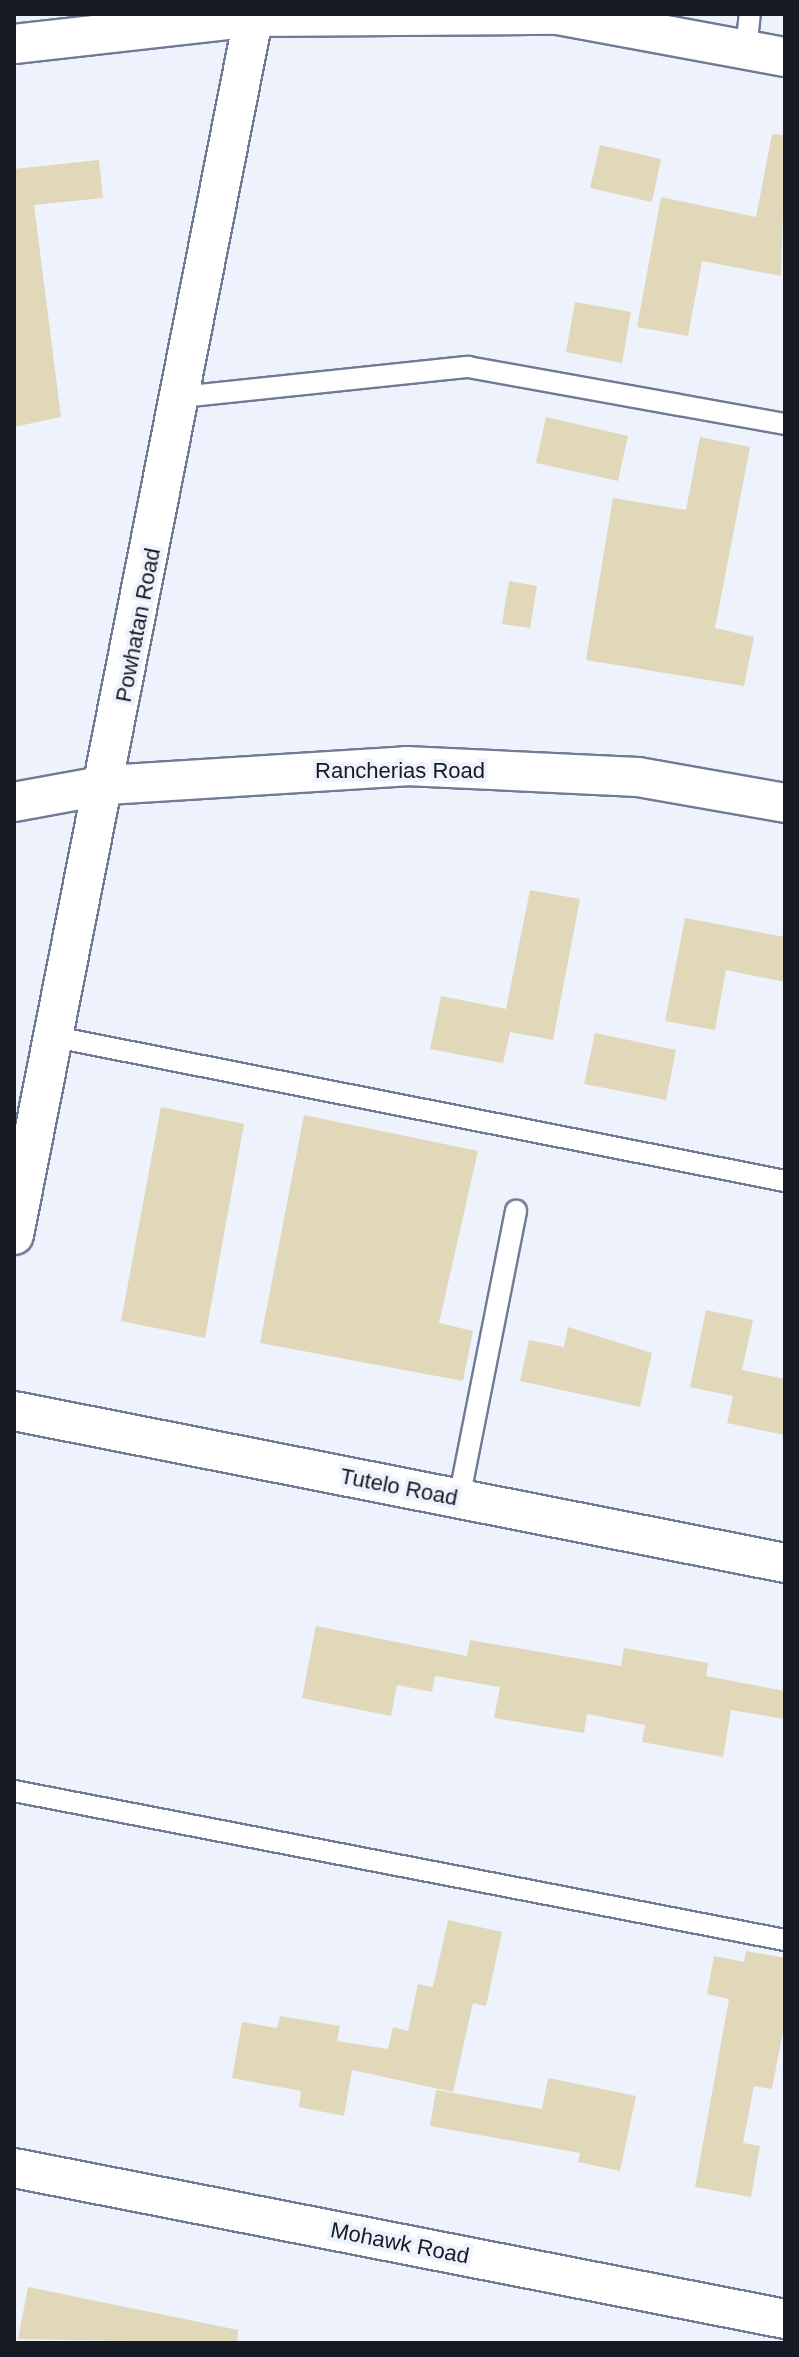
<!DOCTYPE html>
<html>
<head>
<meta charset="utf-8">
<style>
  body { margin:0 }
  #map { position:relative; width:799px; height:2357px; overflow:hidden; background:#edf2fd; font-family:Arial,sans-serif }
  div>[style] { position:absolute }
  [style*='--x'] { left:calc(var(--x)*1px); top:calc(var(--y)*1px); width:calc(var(--w)*1px); rotate:calc(var(--a)*1deg) }
  .building>* { inset:0; background:#e1d8ba }
  .roads { filter:drop-shadow(2px 0 #707b94) drop-shadow(-2px 0 #707b94) drop-shadow(0 2px #707b94) drop-shadow(0 -2px #707b94) }
  .service>* { height:20px; margin:-10px; padding:0 10px; transform-origin:10px; border-radius:10px; background:#fff }
  .minor>* { height:38px; margin:-19px; padding:0 19px; transform-origin:19px; border-radius:19px; background:#fff }
  span { translate:-50% -50%; white-space:nowrap; text-align:center; line-height:1.15; -webkit-text-stroke:8px #edf2fd; paint-order:stroke }
  .street-label { font-size:22px; color:#161a24 }
  .frame { position:absolute; inset:0; border:16px solid #161a24; pointer-events:none }
</style>
</head>
<body>
<div id="map">
  <div class="building">
    <div style="clip-path:polygon(772px 134px,785px 135px,781px 276px,702px 261px,688px 336px,637px 327px,661px 197px,756px 217px)"></div>
    <div style="clip-path:polygon(600px 145px,661px 159px,652px 202px,590px 188px)"></div>
    <div style="clip-path:polygon(99px 160px,103px 198px,34px 205px,61px 417px,14px 427px,14px 169px)"></div>
    <div style="clip-path:polygon(575px 302px,631px 312px,622px 363px,566px 352px)"></div>
    <div style="clip-path:polygon(546px 417px,628px 436px,618px 481px,536px 463px)"></div>
    <div style="clip-path:polygon(700px 437px,750px 447px,715px 628px,754px 637px,744px 686px,586px 660px,613px 498px,686px 510px)"></div>
    <div style="clip-path:polygon(509px 581px,537px 586px,530px 628px,502px 624px)"></div>
    <div style="clip-path:polygon(530px 890px,580px 899px,553px 1040px,510px 1032px,503px 1063px,430px 1049px,441px 996px,506px 1009px)"></div>
    <div style="clip-path:polygon(685px 918px,785px 937px,785px 982px,726px 970px,715px 1030px,665px 1021px)"></div>
    <div style="clip-path:polygon(595px 1033px,676px 1050px,666px 1100px,584px 1084px)"></div>
    <div style="clip-path:polygon(161px 1107px,244px 1124px,205px 1338px,121px 1321px)"></div>
    <div style="clip-path:polygon(304px 1115px,478px 1151px,439px 1323px,473px 1331px,463px 1381px,260px 1343px)"></div>
    <div style="clip-path:polygon(706px 1310px,753px 1320px,742px 1370px,785px 1379px,785px 1435px,727px 1423px,733px 1396px,690px 1387px)"></div>
    <div style="clip-path:polygon(568px 1327px,652px 1353px,640px 1407px,520px 1381px,529px 1340px,564px 1347px)"></div>
    <div style="clip-path:polygon(316px 1626px,467px 1656px,470px 1640px,621px 1666px,624px 1648px,708px 1663px,706px 1676px,785px 1691px,785px 1719px,731px 1710px,723px 1757px,642px 1742px,645px 1725px,587px 1714px,584px 1733px,494px 1718px,500px 1687px,435px 1676px,432px 1692px,397px 1685px,391px 1716px,302px 1698px)"></div>
    <div style="clip-path:polygon(448px 1920px,502px 1932px,486px 2006px,473px 2003px,453px 2092px,352px 2070px,344px 2116px,299px 2107px,301px 2091px,232px 2078px,242px 2022px,277px 2028px,280px 2016px,340px 2026px,337px 2041px,388px 2049px,393px 2027px,408px 2031px,418px 1984px,433px 1987px)"></div>
    <div style="clip-path:polygon(746px 1951px,785px 1958px,785px 2020px,772px 2089px,754px 2086px,743px 2143px,760px 2146px,751px 2197px,695px 2187px,729px 1999px,707px 1994px,714px 1956px,744px 1962px)"></div>
    <div style="clip-path:polygon(548px 2078px,636px 2096px,620px 2171px,578px 2162px,580px 2153px,430px 2126px,436px 2090px,542px 2109px)"></div>
    <div style="clip-path:polygon(28px 2287px,238px 2330px,237px 2343px,18px 2339px)"></div>
  </div>
  <div class="roads">
    <div class="service">
      <div style="--x:746;--y:50;--w:36;--a:-84"></div>
      <div style="--x:181;--y:397;--w:289;--a:-6"></div>
      <div style="--x:468;--y:367;--w:322;--a:10.2"></div>
      <div style="--x:55;--y:1037;--w:744;--a:11.16"></div>
      <div style="--x:459;--y:1499;--w:294;--a:-78.8"></div>
      <div style="--x:14;--y:1791;--w:785;--a:10.94"></div>
    </div>
    <div class="minor">
      <div style="--x:14;--y:44;--w:241;--a:-6.4"></div>
      <div style="--x:253;--y:17;--w:305;--a:-0.4"></div>
      <div style="--x:558;--y:15;--w:231;--a:10.5"></div>
      <div style="--x:14;--y:802;--w:95;--a:-10.4"></div>
      <div style="--x:107;--y:785;--w:300;--a:-3.6"></div>
      <div style="--x:406;--y:766;--w:232;--a:2.7"></div>
      <div style="--x:638;--y:777;--w:149;--a:10"></div>
      <div style="--x:14;--y:1235;--w:1244;--a:-78.88"></div>
      <div style="--x:14;--y:1411;--w:786;--a:11.15"></div>
      <div style="--x:14;--y:2168;--w:786;--a:11.08"></div>
    </div>
  </div>
  <div class="street-label">
    <span style="left:138px;top:625px;rotate:-79deg">Powhatan Road</span>
    <span style="left:400px;top:771px">Rancherias Road</span>
    <span style="left:399px;top:1487px;rotate:11deg">Tutelo Road</span>
    <span style="left:400px;top:2243px;rotate:11deg">Mohawk Road</span>
  </div>
  <div class="frame"></div>
</div>
</body>
</html>
